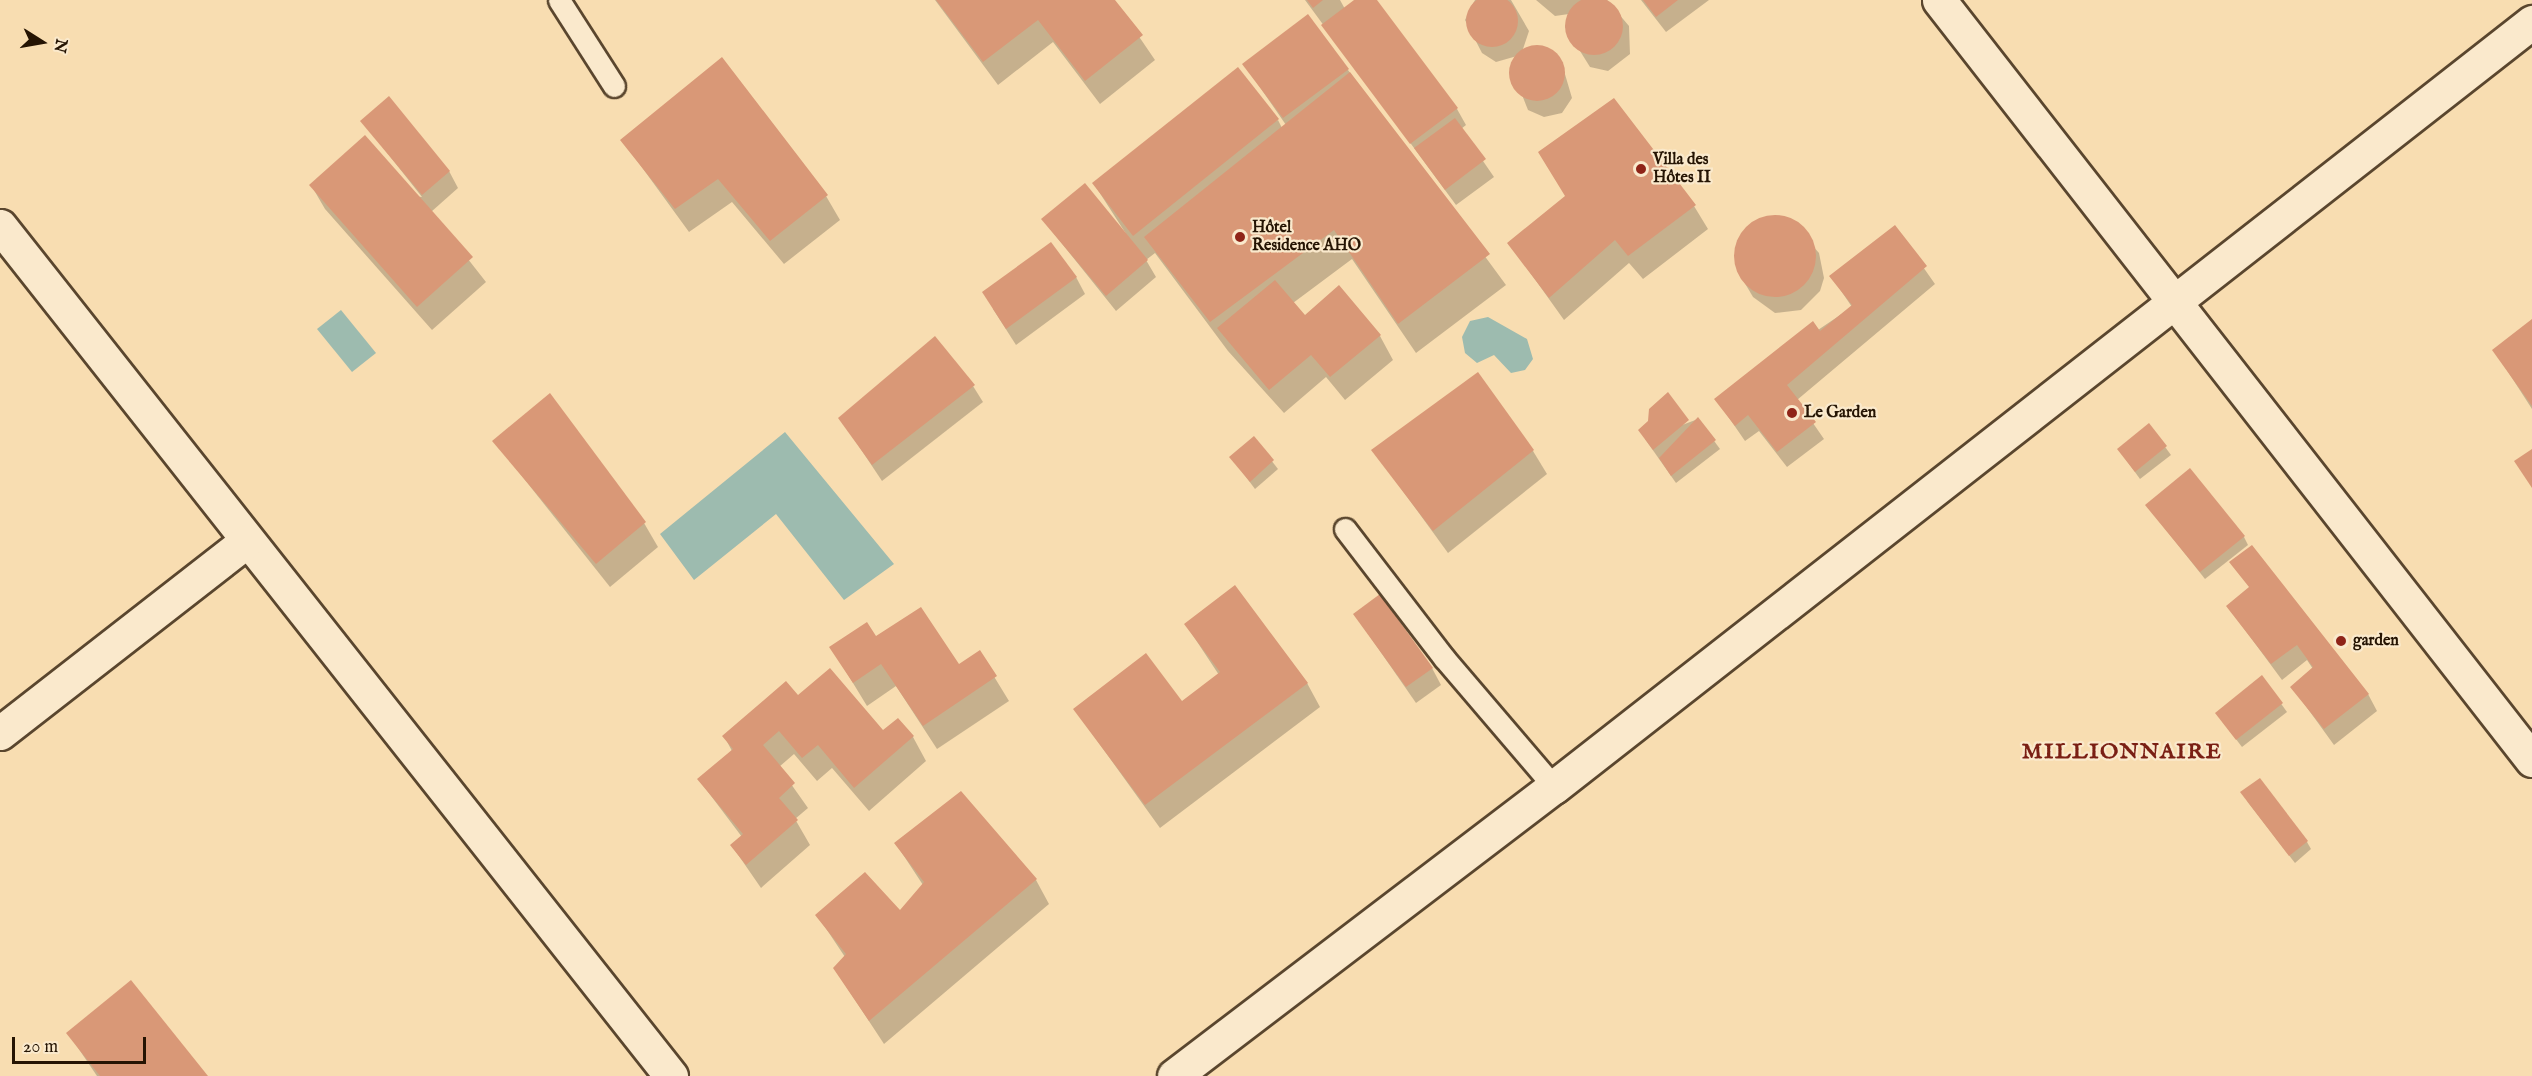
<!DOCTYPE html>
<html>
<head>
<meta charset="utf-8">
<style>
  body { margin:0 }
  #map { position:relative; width:2532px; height:1076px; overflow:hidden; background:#f8ddb1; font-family:"IM FELL English",serif }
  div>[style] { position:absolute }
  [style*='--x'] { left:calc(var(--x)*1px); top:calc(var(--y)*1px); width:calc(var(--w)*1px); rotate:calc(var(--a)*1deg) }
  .water>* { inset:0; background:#9dbbaf }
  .shadow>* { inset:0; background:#0003 }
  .building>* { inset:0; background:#d99877 }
  .round { border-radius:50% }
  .roads { filter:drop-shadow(2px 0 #5a462e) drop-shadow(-2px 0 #5a462e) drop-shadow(0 2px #5a462e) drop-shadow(0 -2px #5a462e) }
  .service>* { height:21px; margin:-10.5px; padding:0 10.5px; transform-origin:10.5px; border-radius:10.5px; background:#fae9cc }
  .minor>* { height:33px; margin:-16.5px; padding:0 16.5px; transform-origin:16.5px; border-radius:16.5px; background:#fae9cc }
  .tertiary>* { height:33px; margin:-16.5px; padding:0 16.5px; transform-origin:16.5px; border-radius:16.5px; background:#fae9cc }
  .dots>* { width:16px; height:16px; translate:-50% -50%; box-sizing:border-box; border:3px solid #fae9cc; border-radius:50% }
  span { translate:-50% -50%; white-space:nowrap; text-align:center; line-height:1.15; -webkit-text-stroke:4.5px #fae9cc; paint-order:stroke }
  .poi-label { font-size:16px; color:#251403; font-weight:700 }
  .left { translate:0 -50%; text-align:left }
  .district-label { font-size:22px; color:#7a1f14; font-weight:700; letter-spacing:1.5px }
  .north { position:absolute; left:12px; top:12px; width:60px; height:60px; -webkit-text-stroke:4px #fae9cc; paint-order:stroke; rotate:101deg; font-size:16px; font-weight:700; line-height:24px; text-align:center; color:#251403 }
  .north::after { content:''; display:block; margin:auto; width:21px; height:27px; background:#251403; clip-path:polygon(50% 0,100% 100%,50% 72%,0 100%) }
  .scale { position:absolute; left:12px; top:1037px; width:134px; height:27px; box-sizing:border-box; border:3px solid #251403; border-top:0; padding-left:8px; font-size:18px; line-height:21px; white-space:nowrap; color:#251403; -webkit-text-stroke:4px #fae9cc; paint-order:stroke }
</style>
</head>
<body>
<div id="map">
  <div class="water">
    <div style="clip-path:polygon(341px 310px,376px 353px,352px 372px,317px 329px)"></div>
    <div style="clip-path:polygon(1488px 317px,1527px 339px,1533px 359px,1525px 370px,1511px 373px,1494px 355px,1477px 363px,1465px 353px,1462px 337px,1470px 321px)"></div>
    <div style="clip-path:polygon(785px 432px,894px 564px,844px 600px,776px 514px,694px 580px,660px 534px)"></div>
  </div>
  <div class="shadow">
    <div style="clip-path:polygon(935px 0,1114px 0,1155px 60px,1100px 104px,1053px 42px,998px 85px)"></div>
    <div style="clip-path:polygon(1305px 0,1340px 0,1345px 9px,1357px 0,1375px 0,1457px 109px,1466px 125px,1461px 129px,1494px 177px,1456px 205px)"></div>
    <div style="clip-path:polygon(1475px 0,1511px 0,1529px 31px,1522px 52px,1543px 47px,1562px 64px,1572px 98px,1562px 113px,1544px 117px,1528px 110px,1511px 67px,1517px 56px,1496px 62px,1482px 53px,1465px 20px)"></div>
    <div style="clip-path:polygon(1536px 0,1607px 0,1629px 26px,1630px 54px,1608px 71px,1590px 67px,1565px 27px,1569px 14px,1555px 16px)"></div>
    <div style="clip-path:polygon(1641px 0,1709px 0,1666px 32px)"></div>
    <div style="clip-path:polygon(1244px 64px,1348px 70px,1506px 285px,1416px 353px,1352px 259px,1293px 303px,1305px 317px,1380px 336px,1393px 360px,1345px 400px,1326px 377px,1284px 413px,1228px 351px,1155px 253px,1146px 260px,1156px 277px,1116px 311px,1043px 220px,1130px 240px,1094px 184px,1278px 120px,1282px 128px,1286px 125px)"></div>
    <div style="clip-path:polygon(362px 121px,449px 171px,458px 188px,431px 212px,486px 282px,432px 330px,325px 209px,311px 185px,422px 197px)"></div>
    <div style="clip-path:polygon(622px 140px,826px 196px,840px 220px,784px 264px,732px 202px,689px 232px)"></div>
    <div style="clip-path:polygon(1694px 206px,1708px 229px,1643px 279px,1629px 263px,1564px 320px,1509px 243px)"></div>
    <div style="clip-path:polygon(1765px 217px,1789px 219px,1819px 253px,1824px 278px,1820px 291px,1801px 310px,1775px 313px,1753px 297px,1743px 280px,1738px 242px)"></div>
    <div style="clip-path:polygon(1895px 227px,1935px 284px,1797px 400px,1824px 439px,1787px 467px,1759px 431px,1745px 441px,1716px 399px,1852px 307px,1831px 276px)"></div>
    <div style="clip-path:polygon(1076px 277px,1085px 294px,1016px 345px,993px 309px)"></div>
    <div style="clip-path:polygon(2532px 321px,2532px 409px,2494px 350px)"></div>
    <div style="clip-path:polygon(973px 386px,983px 402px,882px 481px,840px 418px)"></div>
    <div style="clip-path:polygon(1698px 419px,1720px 449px,1676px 483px,1645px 439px)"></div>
    <div style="clip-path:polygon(2149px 425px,2171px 455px,2140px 479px,2124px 457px)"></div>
    <div style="clip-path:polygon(1254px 438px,1278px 469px,1255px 489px,1231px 457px)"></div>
    <div style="clip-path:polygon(494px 441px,644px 523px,658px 547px,610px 587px)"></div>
    <div style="clip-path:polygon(1373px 450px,1533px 451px,1547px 474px,1448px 553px)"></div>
    <div style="clip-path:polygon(2147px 506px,2244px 537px,2248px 545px,2205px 579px)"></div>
    <div style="clip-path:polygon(2250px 588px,2368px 694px,2377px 711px,2334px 745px,2292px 687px,2313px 669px,2307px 660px,2282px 680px,2228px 607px)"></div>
    <div style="clip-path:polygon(1355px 615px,1432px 668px,1441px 685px,1416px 703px)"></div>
    <div style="clip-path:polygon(1186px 625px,1307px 683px,1320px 707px,1160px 828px,1075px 710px,1181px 703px,1219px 675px)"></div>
    <div style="clip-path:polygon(875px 638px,958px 666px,979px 652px,1009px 701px,937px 749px,896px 686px,867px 706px,831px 647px)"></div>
    <div style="clip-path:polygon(2262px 677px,2287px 712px,2242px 747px,2222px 721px)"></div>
    <div style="clip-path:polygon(798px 697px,883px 732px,913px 737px,926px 761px,869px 811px,832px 768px,817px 781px,794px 754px,779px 767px,808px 808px,795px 819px,810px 845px,761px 888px,732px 846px,742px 837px,699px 780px,732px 751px,724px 736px)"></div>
    <div style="clip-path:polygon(2247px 801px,2307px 842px,2311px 849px,2295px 863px)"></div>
    <div style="clip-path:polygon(896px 844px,1036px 880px,1049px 904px,884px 1044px,834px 968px,845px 957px,817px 915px,900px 912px,923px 885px)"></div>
    <div style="clip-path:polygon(68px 1033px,206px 1076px,97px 1076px)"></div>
  </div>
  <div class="building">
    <div class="round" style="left:1466px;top:-5px;width:52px;height:52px"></div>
    <div class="round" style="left:1565px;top:-3px;width:58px;height:58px"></div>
    <div style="clip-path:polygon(936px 0,1115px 0,1143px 35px,1085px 81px,1038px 20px,983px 62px)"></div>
    <div style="clip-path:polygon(1307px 0,1323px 0,1313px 8px)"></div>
    <div style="clip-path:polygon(1354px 0,1377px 0,1458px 108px,1410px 144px,1321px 25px)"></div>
    <div style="clip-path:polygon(1643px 0,1678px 0,1656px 17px)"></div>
    <div style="clip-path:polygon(1308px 14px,1349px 69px,1283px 118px,1242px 64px)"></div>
    <div class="round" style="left:1509px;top:45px;width:56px;height:56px"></div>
    <div style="clip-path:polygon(722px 57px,828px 195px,770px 241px,718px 179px,675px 209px,620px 140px)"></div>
    <div style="clip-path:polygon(1238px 67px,1279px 119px,1133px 236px,1092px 183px)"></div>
    <div style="clip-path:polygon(1350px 72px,1490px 254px,1398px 324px,1334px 230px,1210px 322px,1144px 237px)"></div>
    <div style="clip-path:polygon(389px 96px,450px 171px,422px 195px,360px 121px)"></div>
    <div style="clip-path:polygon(1614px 98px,1696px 205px,1628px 256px,1615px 240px,1549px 298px,1507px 243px,1565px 196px,1538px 152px)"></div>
    <div style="clip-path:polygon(1455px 118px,1486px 159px,1445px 190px,1414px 148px)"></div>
    <div style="clip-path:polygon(365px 135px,473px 257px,417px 307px,309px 185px)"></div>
    <div style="clip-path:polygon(1085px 183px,1148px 260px,1106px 296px,1041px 219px)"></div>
    <div class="round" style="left:1734px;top:215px;width:82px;height:82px"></div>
    <div style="clip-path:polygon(1895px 225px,1927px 266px,1787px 385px,1816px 422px,1777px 452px,1748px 415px,1735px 426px,1714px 399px,1813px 321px,1820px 331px,1852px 305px,1829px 276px)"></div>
    <div style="clip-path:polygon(1051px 242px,1077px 277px,1006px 329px,982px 292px)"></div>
    <div style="clip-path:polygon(1275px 280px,1305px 315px,1339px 285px,1381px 335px,1330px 377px,1311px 355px,1269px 390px,1217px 328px)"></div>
    <div style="clip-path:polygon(2532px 319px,2532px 406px,2492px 350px)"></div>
    <div style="clip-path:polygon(935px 336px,975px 385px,872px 465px,838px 418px)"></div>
    <div style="clip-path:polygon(1478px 372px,1534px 450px,1433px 531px,1371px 450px)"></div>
    <div style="clip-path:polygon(1668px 392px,1689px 420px,1653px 450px,1638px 430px,1648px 421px,1649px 409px)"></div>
    <div style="clip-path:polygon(550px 393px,646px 522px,596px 564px,492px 441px)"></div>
    <div style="clip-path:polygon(1698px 417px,1716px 440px,1671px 476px,1659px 458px)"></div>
    <div style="clip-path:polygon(2149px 423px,2167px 446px,2135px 472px,2117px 449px)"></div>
    <div style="clip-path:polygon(1254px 436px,1274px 460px,1250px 482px,1229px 457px)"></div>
    <div style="clip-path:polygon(2532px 449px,2532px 488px,2514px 461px)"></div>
    <div style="clip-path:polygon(2190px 468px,2245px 536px,2200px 572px,2145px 505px)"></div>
    <div style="clip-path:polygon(2252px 545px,2369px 694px,2324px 729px,2290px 687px,2313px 667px,2297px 645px,2271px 664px,2226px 606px,2249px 587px,2229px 562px)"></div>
    <div style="clip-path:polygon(1235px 585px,1308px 683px,1145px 805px,1073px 709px,1146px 653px,1182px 701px,1220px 672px,1184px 624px)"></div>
    <div style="clip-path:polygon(1380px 594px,1433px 668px,1406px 687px,1353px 614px)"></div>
    <div style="clip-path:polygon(921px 607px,959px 664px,980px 650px,997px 676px,923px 726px,881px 664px,853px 683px,829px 647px,867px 622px,876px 636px)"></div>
    <div style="clip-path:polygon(830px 668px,883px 730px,898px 718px,914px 736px,854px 788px,818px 745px,802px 758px,779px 731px,763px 745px,795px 783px,779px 798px,798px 820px,746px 865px,730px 845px,743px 834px,697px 779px,733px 749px,722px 736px,786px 681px,798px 695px)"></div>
    <div style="clip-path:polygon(2262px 675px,2283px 703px,2236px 740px,2215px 713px)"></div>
    <div style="clip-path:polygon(2260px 778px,2308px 841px,2289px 856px,2240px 792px)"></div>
    <div style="clip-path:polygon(961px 791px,1037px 879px,869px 1021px,833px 968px,846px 954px,815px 915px,865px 872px,900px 910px,924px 882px,894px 843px)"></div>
    <div style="clip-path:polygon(131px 980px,208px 1076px,100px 1076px,66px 1033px)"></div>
  </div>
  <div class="roads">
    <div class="service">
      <div style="--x:559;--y:0;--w:102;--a:57.4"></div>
      <div style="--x:1345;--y:529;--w:163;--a:52.5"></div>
      <div style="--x:1444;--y:658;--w:170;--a:49.5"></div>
    </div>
    <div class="minor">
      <div style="--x:0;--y:226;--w:1083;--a:51.71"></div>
      <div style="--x:0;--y:733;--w:311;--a:-37.9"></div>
      <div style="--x:1174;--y:1076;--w:477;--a:-37.3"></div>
      <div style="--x:1554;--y:787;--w:1242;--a:-38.03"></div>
    </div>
    <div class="tertiary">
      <div style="--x:1939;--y:0;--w:964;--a:52.04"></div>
    </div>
  </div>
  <div class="dots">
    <div style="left:1641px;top:169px;background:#8f2418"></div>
    <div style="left:1240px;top:237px;background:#8f2418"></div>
    <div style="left:1792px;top:413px;background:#8f2418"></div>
    <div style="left:2341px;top:641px;background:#8f2418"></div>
  </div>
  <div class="poi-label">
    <span class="left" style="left:1653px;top:169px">Villa des<br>Hôtes II</span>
    <span class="left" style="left:1252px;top:237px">Hôtel<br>Residence AHO</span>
    <span class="left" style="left:1804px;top:413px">Le Garden</span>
    <span class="left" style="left:2353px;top:641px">garden</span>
  </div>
  <div class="district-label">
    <span style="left:2122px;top:753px">MILLIONNAIRE</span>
  </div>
  <div class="north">N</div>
  <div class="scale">20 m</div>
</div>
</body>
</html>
